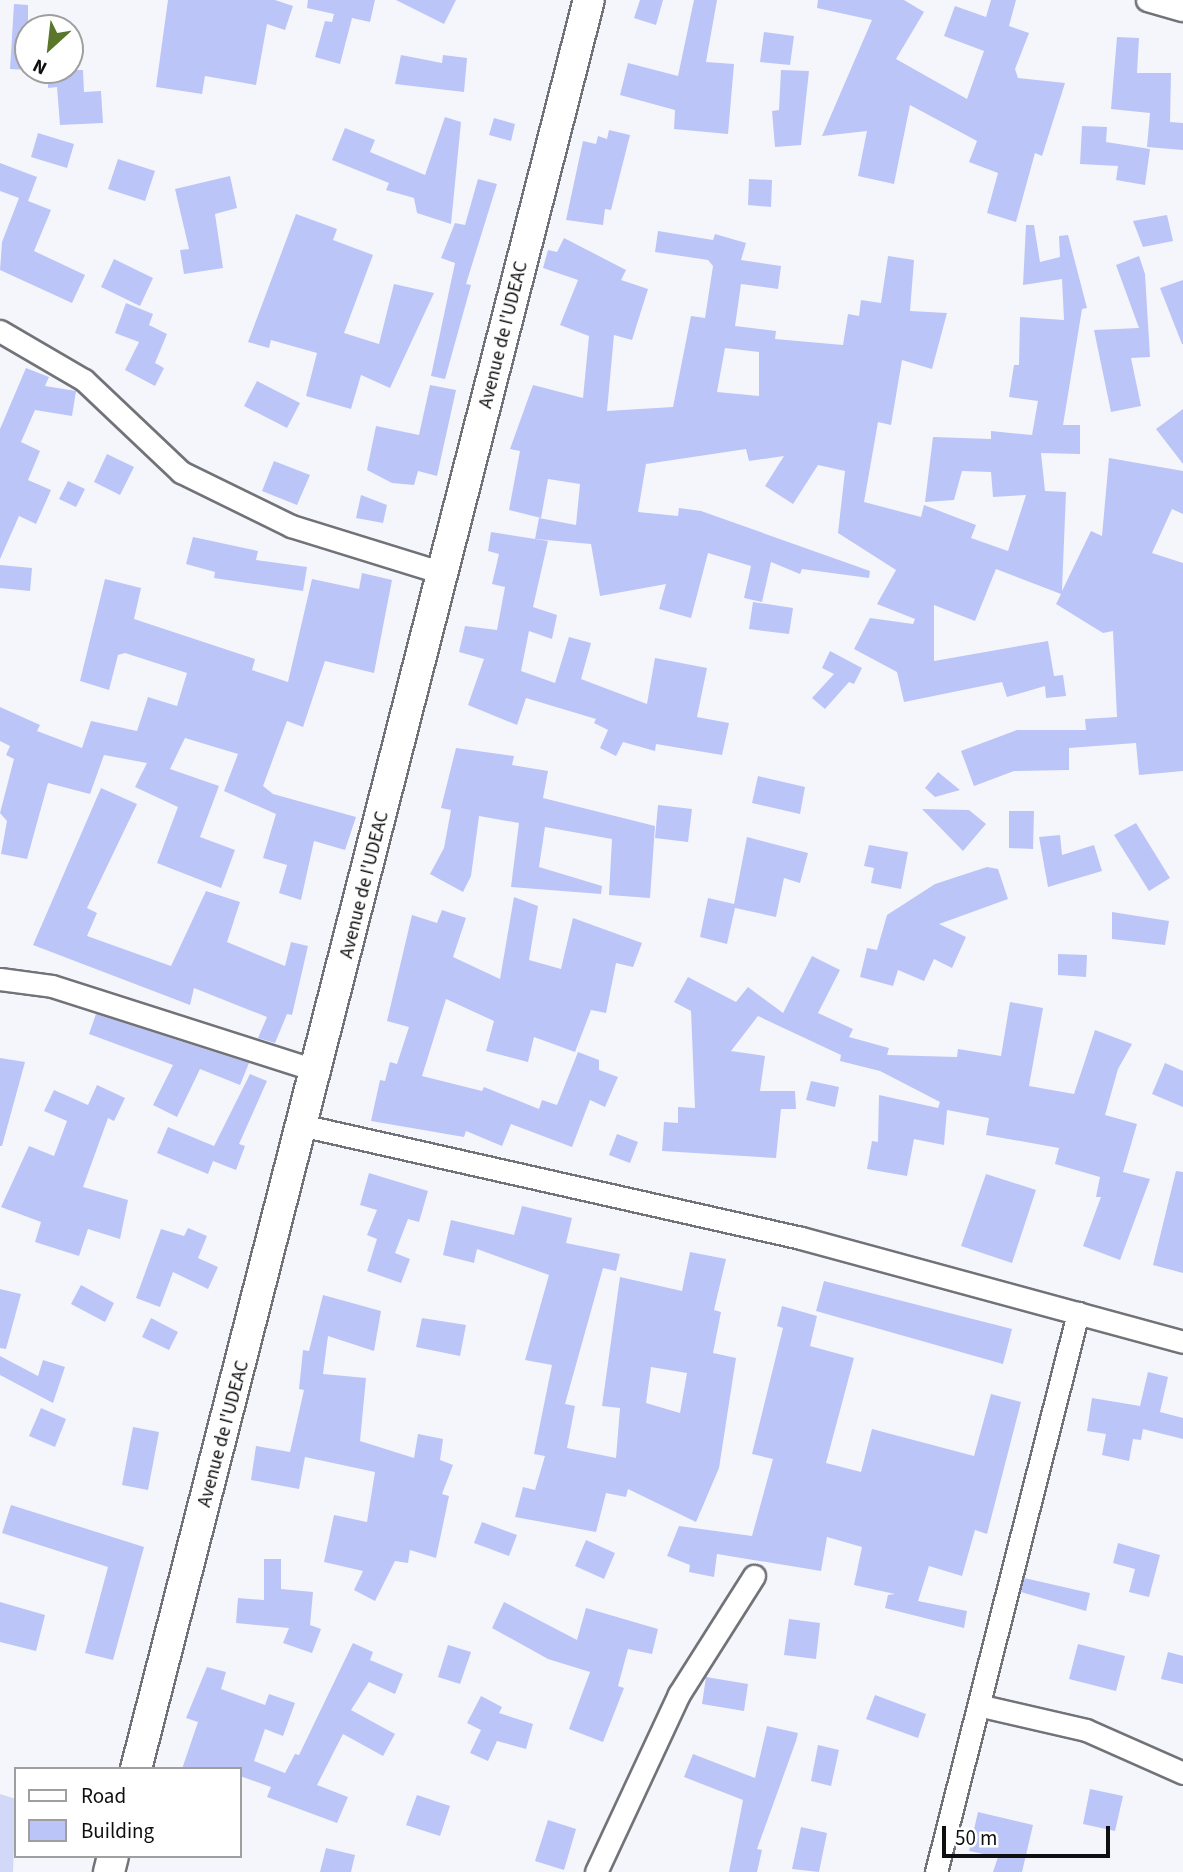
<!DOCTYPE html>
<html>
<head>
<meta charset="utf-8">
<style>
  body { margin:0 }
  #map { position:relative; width:1183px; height:1872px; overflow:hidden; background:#f5f6fc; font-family:"Source Sans 3",sans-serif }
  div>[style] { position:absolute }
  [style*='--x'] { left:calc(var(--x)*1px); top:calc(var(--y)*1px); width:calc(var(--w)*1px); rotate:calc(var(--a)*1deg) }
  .green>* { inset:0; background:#d2d8f7 }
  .building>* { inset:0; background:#bcc5f7 }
  .roads { filter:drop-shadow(2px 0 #727379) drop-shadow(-2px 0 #727379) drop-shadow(0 2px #727379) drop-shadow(0 -2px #727379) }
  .minor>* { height:21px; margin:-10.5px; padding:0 10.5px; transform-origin:10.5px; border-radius:10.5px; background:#fff }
  .secondary>* { height:30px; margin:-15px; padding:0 15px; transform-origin:15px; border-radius:15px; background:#fff }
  span { translate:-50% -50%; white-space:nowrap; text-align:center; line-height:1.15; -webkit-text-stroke:7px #fff; paint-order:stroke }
  .street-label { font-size:19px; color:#0e0f11 }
  .legend { position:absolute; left:14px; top:1767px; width:228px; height:91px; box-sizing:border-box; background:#fff; border:2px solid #9f9fa0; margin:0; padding:9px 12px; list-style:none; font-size:21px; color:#0e0f11 }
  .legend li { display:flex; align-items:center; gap:14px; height:35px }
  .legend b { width:35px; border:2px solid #9f9fa0 }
  .north { position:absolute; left:14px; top:14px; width:70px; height:70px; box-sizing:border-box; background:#fff; border:2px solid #9f9fa0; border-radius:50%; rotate:207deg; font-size:19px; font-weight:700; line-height:28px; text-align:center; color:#0e0f11 }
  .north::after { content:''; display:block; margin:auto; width:24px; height:32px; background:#59762a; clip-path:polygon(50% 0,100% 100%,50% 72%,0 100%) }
  .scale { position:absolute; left:942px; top:1826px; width:168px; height:32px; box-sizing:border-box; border:4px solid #0e0f11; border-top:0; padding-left:9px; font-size:21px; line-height:24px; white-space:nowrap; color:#0e0f11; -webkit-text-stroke:5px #fff; paint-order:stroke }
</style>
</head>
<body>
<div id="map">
  <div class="green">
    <div style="clip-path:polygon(0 1794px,16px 1799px,13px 1872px,0 1872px)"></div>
  </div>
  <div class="building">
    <div style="clip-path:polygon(168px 0,275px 0,293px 6px,285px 30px,267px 24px,256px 85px,205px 76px,202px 94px,156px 87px)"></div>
    <div style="clip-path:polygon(308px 0,375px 0,370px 22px,352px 18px,340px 64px,315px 57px,325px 21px,332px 22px,334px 14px,307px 8px)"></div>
    <div style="clip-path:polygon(396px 0,456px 0,444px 24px)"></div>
    <div style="clip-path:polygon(640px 0,663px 0,656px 25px,634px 18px)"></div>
    <div style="clip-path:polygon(694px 0,717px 0,706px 62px,734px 64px,728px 134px,674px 129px,675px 110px,620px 95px,628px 63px,678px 76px)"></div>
    <div style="clip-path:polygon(818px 0,904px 0,924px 12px,896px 59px,967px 99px,984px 51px,944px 36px,955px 6px,986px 17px,991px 0,1016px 0,1009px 26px,1029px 33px,1015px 69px,1018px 78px,1065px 83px,1042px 156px,1035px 153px,1016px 222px,987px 213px,998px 173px,969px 162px,977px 141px,910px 105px,894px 184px,858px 176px,867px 131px,822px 136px,872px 20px,817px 8px)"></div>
    <div style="clip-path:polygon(14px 4px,28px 5px,28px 70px,10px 69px)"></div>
    <div style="clip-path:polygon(764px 32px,794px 36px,790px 65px,760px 62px)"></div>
    <div style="clip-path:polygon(1117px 37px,1139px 38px,1137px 73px,1171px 73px,1170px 122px,1183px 123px,1183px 150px,1147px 147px,1150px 113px,1111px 109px)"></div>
    <div style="clip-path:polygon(401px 55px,442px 63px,443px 55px,467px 58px,464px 92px,395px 84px)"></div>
    <div style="clip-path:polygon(48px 70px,83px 70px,84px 92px,101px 91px,103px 123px,60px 125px,57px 87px,48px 88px)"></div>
    <div style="clip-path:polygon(781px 70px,809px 71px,801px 145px,775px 147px,772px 111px,779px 110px)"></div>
    <div style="clip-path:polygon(445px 117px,461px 122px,451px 224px,417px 213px,414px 198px,386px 190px,389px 183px,332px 160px,345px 128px,375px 140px,370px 152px,425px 175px)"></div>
    <div style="clip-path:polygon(494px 118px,515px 124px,511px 141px,489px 135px)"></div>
    <div style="clip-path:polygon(1082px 126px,1107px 127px,1106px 142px,1150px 149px,1145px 185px,1116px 180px,1118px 166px,1080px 164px)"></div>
    <div style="clip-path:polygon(609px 130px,630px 135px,611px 210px,605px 209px,603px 225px,566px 220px,583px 141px,596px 144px,598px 136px,607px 139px)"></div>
    <div style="clip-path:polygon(38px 133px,74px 144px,67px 168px,31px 157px)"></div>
    <div style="clip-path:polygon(118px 159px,155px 171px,145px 201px,108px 189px)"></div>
    <div style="clip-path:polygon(0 163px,37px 177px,28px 201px,51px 210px,34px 251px,85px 275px,72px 303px,0 270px,2px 242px,19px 198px,0 191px)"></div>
    <div style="clip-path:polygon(230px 176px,237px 208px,215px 214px,223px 268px,184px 274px,180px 250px,189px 249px,175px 189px)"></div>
    <div style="clip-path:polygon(478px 179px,497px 184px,466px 284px,471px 285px,445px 379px,431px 376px,455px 263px,441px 258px,455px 223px,465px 225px)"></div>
    <div style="clip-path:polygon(749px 179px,772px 180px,771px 207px,748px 205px)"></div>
    <div style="clip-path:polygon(296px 214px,337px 229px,333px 240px,373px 255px,344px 333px,379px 344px,394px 284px,434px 293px,390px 388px,361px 375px,351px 409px,306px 396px,317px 353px,271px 340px,269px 348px,248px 342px)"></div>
    <div style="clip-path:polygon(1167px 215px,1173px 241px,1143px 247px,1133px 221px)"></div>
    <div style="clip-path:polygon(evenodd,1026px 225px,1034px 225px,1040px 262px,1060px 257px,1059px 236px,1068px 235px,1087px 308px,1082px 309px,1063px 425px,1080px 425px,1080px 454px,1041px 453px,1045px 491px,1066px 492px,1062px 591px,1091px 531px,1102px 536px,1109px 458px,1183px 471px,1183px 514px,1172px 509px,1152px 553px,1183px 563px,1183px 771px,1139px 775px,1136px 743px,1069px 748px,1069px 770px,1014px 771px,974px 786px,961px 751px,1017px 730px,1086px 730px,1085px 719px,1117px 717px,1113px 631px,1103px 633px,1056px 604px,1061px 594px,996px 569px,975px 621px,934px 605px,934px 661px,1048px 641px,1054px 676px,1063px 675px,1066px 696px,1046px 698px,1045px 686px,1007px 697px,1002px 682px,904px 702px,897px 672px,854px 649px,870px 618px,913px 624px,915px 619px,877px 604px,896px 570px,838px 533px,845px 471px,818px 465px,793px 504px,765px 486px,784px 456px,749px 461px,746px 449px,646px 464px,638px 512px,678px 516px,679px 508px,701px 511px,870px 571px,869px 578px,802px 569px,800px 574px,771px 562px,762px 602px,744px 598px,751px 566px,708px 553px,691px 618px,659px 609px,666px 584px,600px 596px,591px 544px,535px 539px,539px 518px,576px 525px,580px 484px,548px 479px,541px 518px,509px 510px,520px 451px,510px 449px,533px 385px,583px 398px,589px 336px,560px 325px,578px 280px,543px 268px,548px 250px,557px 252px,564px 238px,626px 270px,621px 280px,648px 289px,632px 340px,614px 335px,607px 411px,673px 407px,691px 316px,705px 318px,713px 266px,708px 260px,655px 252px,658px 231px,713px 240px,715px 234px,746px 243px,741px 260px,781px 266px,778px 289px,741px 284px,735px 326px,776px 331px,775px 339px,843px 345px,848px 314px,859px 316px,861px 300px,881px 303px,888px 256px,914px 260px,910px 311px,947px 313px,932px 369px,902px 360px,891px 425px,878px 422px,864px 502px,921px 517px,924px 505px,976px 525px,971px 538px,1008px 551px,1026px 495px,993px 497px,991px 472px,962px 471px,954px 500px,925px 502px,933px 437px,991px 439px,991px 431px,1032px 435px,1038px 401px,1009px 397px,1014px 365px,1019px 365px,1020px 317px,1064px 320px,1062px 279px,1023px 285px,1026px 225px,725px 348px,759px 352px,759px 396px,717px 392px,725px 348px)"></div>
    <div style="clip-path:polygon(1139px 256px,1145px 274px,1150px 357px,1131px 358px,1141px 406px,1111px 412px,1094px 330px,1139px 328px,1116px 265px)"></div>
    <div style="clip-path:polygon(114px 259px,153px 278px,140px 306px,101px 287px)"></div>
    <div style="clip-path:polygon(1183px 280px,1183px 344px,1182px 344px,1160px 288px)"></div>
    <div style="clip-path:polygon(126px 303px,153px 314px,149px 325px,167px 334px,155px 363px,164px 368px,155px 386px,125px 370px,139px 342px,115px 333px)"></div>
    <div style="clip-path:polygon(26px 368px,49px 377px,45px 386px,76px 391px,72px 416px,35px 410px,21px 442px,40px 451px,28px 480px,51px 490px,36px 524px,19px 516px,0 559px,0 429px)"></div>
    <div style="clip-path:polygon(257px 381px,300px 403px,287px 428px,244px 406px)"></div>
    <div style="clip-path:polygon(430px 385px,456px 390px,437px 476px,418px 471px,414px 485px,392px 483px,367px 470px,376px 426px,419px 435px)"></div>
    <div style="clip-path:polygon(1183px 409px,1183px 464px,1156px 429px)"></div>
    <div style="clip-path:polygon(107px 454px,134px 467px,120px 495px,94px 482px)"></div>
    <div style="clip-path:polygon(274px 461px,310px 475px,297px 505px,262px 491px)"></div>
    <div style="clip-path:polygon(68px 481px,85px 489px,76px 507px,59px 499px)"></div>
    <div style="clip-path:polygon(361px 495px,387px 505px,383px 523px,356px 518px)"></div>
    <div style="clip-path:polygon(491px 532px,548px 541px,533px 607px,557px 615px,552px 639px,529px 631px,521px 671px,555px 683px,569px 637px,591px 643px,581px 679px,647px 704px,655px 658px,707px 668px,697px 717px,729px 723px,722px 755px,656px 744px,655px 751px,623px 742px,616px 756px,600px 748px,608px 730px,594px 723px,596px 719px,526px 698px,517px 725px,468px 705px,484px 659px,459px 652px,465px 626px,497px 630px,505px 587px,492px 584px,499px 554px,488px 551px)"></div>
    <div style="clip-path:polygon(193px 537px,258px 551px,256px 560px,307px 567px,303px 591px,214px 578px,215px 572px,186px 564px)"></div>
    <div style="clip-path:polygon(0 565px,32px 568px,30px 591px,0 588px)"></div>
    <div style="clip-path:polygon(362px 573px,392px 580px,374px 673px,325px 661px,303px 727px,287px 721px,263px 786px,273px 794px,356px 817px,345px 850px,314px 841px,301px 900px,279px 893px,287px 865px,263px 858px,276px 814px,224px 791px,238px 754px,185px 738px,170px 769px,219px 786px,200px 837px,235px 850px,221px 888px,157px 863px,178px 807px,135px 787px,147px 763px,104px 755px,90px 794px,48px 783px,27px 859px,1px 854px,7px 821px,0 813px,14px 759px,6px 755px,10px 746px,0 741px,0 707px,40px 725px,37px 731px,82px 748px,91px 721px,137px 731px,148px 697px,177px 706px,187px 673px,125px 653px,118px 655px,109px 690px,80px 681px,105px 579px,141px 588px,134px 619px,255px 659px,252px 670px,288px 682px,312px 579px,359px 589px)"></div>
    <div style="clip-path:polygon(753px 602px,793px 608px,789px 634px,749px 629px)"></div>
    <div style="clip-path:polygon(830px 651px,862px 668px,854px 684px,849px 682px,825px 709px,812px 698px,834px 674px,822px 668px)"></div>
    <div style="clip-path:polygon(456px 748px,514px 756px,512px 765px,548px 771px,543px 798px,655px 826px,650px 898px,609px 895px,612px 839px,545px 827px,539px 867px,602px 886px,601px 894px,511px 887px,519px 823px,479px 816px,471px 876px,463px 892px,430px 874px,444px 848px,451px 810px,441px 808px)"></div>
    <div style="clip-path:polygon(938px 772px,960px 790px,935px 797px,925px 788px)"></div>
    <div style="clip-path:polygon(758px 776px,805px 787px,800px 814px,752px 803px)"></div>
    <div style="clip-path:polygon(101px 788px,137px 804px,87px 908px,97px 913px,87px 936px,171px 966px,206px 891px,240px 902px,227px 942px,285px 966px,291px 942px,308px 946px,292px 1015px,287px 1014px,275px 1043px,258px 1038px,267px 1017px,194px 988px,190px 1005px,33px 945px)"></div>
    <div style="clip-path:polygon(658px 805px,692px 809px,688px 842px,655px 838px)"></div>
    <div style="clip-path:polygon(922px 809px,969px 810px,986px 824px,963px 851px)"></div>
    <div style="clip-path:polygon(1009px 811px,1034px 811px,1033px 849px,1009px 848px)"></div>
    <div style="clip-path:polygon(1136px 823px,1170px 878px,1149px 891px,1114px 835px)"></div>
    <div style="clip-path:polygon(1060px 835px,1062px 855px,1094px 845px,1102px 871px,1048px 887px,1039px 837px)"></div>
    <div style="clip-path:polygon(747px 837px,808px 853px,800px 883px,784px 878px,776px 917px,735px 908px,727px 944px,700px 937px,708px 898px,734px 904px)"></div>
    <div style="clip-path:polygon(869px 845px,908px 852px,901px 889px,871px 883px,874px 868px,864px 866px)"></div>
    <div style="clip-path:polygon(987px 867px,998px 869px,1008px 899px,939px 924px,966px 937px,952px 968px,934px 959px,924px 981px,898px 970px,893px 986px,860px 977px,867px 948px,877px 950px,887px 915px,935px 884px)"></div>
    <div style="clip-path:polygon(514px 897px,538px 906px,529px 960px,561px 969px,573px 918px,642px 943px,633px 967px,616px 963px,606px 1013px,591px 1010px,575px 1052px,534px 1037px,528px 1062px,486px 1051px,494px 1021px,446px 999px,422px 1076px,482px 1091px,484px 1087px,539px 1109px,542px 1100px,557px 1105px,578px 1052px,599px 1060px,599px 1070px,618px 1077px,605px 1107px,590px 1100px,572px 1147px,511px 1124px,502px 1146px,466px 1131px,464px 1137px,371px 1121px,380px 1080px,385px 1081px,390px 1062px,397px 1064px,409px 1027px,387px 1021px,412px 915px,437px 923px,442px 910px,466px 918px,453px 957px,500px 979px)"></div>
    <div style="clip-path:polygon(1112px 912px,1169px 921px,1165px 945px,1112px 939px)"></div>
    <div style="clip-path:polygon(1058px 954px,1087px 955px,1086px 977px,1058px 975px)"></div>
    <div style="clip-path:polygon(812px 956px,840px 970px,818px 1013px,853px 1029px,849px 1037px,889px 1048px,887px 1055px,957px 1057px,958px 1049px,1001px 1056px,1010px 1002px,1043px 1008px,1029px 1086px,1074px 1094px,1095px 1030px,1132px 1044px,1118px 1069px,1105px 1115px,1137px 1124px,1123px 1172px,1150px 1179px,1120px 1260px,1083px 1246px,1101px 1197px,1096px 1197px,1100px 1177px,1055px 1164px,1059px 1148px,986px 1135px,989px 1118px,947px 1110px,944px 1145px,914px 1139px,907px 1176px,867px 1169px,872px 1141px,878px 1142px,879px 1095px,938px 1108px,940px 1102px,880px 1071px,840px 1061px,841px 1055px,758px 1016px,731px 1051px,765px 1056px,760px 1091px,795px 1091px,796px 1109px,781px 1109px,776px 1158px,662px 1151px,664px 1122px,678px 1123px,678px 1107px,695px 1108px,691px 1011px,674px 1002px,688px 977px,736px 1002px,748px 987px,783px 1013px)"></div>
    <div style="clip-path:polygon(96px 1014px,205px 1049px,249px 1063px,240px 1085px,200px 1069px,177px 1117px,153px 1105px,173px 1065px,89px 1034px)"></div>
    <div style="clip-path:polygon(0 1058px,25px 1062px,2px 1146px,0 1146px)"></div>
    <div style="clip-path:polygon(1165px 1063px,1183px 1071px,1183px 1107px,1152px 1094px)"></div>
    <div style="clip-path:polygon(250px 1074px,267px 1081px,239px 1144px,245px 1146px,236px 1170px,213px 1161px,208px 1174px,157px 1153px,168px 1127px,214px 1146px)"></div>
    <div style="clip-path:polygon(811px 1081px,839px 1087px,835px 1107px,806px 1100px)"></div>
    <div style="clip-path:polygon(97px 1085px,125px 1098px,114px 1121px,108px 1118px,83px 1187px,128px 1200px,120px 1239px,88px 1229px,79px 1256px,35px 1242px,41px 1222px,1px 1207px,29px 1146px,54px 1156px,67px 1121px,44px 1111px,54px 1090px,88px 1105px)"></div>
    <div style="clip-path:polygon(617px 1134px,638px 1142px,630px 1163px,609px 1155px)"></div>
    <div style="clip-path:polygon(1176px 1171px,1183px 1172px,1183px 1273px,1153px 1265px)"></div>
    <div style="clip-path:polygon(369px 1173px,428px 1191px,419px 1222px,408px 1219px,395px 1253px,410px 1259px,401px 1283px,367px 1271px,377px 1239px,367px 1235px,377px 1210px,360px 1205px)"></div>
    <div style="clip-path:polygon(986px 1174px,1036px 1190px,1012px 1263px,961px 1246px)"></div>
    <div style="clip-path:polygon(evenodd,522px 1206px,572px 1218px,566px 1243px,620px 1254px,616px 1271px,603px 1268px,565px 1404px,575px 1406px,567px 1448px,616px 1458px,620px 1408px,602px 1406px,620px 1277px,682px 1291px,690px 1252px,726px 1259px,714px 1310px,721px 1312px,713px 1353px,736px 1358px,719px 1468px,696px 1522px,628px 1489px,626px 1497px,606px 1493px,596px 1532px,515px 1517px,523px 1487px,535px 1490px,545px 1456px,534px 1454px,552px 1365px,525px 1360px,549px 1275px,477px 1249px,474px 1263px,443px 1255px,451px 1220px,514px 1235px,522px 1206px,651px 1367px,687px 1373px,680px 1413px,646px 1403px,651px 1367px)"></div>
    <div style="clip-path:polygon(188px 1228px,207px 1236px,198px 1258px,218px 1267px,208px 1289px,173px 1272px,160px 1307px,136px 1298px,161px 1229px,184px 1236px)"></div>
    <div style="clip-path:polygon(824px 1281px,1012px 1329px,1003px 1364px,816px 1311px)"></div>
    <div style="clip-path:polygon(81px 1285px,114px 1303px,105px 1322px,71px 1304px)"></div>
    <div style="clip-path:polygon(0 1289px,21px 1294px,6px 1349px,0 1348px)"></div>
    <div style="clip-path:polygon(323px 1295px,381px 1311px,374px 1351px,328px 1336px,323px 1374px,366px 1378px,360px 1441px,414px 1458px,418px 1434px,443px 1439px,440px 1460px,453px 1465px,442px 1494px,449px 1496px,436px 1558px,410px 1550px,408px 1563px,395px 1561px,375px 1601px,354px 1590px,363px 1571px,324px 1562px,334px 1515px,367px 1522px,375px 1472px,305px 1457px,299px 1489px,251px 1480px,256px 1446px,290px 1452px,304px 1390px,299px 1389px,303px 1350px,309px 1351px)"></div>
    <div style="clip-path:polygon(782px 1306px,817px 1316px,810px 1346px,854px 1358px,826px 1463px,861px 1472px,872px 1429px,974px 1456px,991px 1394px,1021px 1402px,987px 1534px,975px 1530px,962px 1576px,929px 1566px,918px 1601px,967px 1611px,964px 1628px,885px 1608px,888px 1595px,895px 1594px,854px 1585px,862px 1547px,827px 1537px,821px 1571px,717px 1554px,714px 1577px,689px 1572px,690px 1565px,667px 1556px,679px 1526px,752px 1536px,773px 1459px,752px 1454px,783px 1328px,777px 1326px)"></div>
    <div style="clip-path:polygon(151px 1318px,178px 1332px,169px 1350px,142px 1337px)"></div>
    <div style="clip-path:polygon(422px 1318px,466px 1325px,460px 1356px,416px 1347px)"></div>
    <div style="clip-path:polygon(0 1356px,38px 1376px,43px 1360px,65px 1367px,53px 1403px,0 1375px)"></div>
    <div style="clip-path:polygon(1148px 1372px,1168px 1377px,1160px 1412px,1183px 1418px,1183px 1439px,1143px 1429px,1141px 1440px,1133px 1439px,1129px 1461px,1102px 1455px,1106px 1434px,1087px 1431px,1092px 1398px,1140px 1406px)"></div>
    <div style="clip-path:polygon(41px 1408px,66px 1419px,55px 1447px,29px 1436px)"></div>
    <div style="clip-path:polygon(133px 1427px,159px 1432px,148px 1490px,122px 1485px)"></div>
    <div style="clip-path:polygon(11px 1505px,144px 1547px,113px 1660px,85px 1653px,108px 1567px,2px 1533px)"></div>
    <div style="clip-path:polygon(482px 1522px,517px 1535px,509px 1556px,474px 1543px)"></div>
    <div style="clip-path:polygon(586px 1540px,615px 1553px,604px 1579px,575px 1566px)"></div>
    <div style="clip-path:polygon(1118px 1543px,1160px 1555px,1149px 1597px,1129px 1592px,1135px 1569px,1113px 1563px)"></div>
    <div style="clip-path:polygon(264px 1559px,281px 1559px,281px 1589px,313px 1592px,310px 1625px,321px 1629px,312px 1653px,283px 1643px,289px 1628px,236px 1623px,238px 1598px,264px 1600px)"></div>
    <div style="clip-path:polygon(1024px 1578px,1090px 1593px,1086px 1611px,1021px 1592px)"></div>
    <div style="clip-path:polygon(0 1602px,45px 1615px,36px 1651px,0 1642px)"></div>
    <div style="clip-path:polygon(504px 1602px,577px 1640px,586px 1608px,658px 1629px,652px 1654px,628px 1649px,618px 1686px,624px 1688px,603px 1742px,569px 1729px,590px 1672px,548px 1659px,492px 1628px)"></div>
    <div style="clip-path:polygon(789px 1619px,820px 1623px,816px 1659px,784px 1655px)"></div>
    <div style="clip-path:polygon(353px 1643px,373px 1652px,370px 1660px,403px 1674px,395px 1694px,369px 1682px,351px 1710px,395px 1734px,383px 1756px,343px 1734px,317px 1785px,348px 1797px,337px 1823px,267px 1797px,271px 1787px,240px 1776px,240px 1769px,182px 1769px,198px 1722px,186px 1718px,207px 1667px,226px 1672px,221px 1689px,265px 1705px,269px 1694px,295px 1703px,283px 1736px,265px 1729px,254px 1761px,285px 1773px,295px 1754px,299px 1755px)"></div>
    <div style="clip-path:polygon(1078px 1644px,1125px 1656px,1116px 1691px,1069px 1679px)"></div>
    <div style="clip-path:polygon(448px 1645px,471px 1652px,460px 1684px,438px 1677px)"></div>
    <div style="clip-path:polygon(1168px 1652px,1183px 1656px,1183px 1684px,1161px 1679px)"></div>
    <div style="clip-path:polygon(706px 1677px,748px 1684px,744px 1711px,702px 1704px)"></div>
    <div style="clip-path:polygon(875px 1695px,926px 1714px,918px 1738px,866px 1719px)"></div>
    <div style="clip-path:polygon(481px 1696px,502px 1707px,499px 1713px,533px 1724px,526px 1749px,497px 1741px,488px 1761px,470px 1753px,481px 1730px,467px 1723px)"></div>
    <div style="clip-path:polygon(767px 1726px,798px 1733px,796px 1741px,757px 1849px,762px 1850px,757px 1872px,729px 1872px,743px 1800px,684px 1777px,693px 1754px,755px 1778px)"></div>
    <div style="clip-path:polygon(818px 1745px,839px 1750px,831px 1786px,811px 1781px)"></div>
    <div style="clip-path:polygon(1090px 1789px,1123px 1796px,1115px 1831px,1083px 1824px)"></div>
    <div style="clip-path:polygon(417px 1795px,450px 1806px,440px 1836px,406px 1825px)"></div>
    <div style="clip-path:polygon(978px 1812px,1033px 1825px,1022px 1872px,993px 1872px,998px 1857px,969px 1851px)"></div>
    <div style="clip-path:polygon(548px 1820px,576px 1829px,564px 1870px,535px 1861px)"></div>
    <div style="clip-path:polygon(801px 1827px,827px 1833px,819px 1872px,792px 1869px)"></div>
    <div style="clip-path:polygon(326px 1848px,355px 1855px,351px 1872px,320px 1872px)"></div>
  </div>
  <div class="roads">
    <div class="minor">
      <div style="--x:1147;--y:0;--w:37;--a:16"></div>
      <div style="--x:0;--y:331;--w:97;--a:30.3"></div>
      <div style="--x:84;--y:380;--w:134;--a:43.5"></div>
      <div style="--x:181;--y:472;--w:123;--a:26.1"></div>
      <div style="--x:291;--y:526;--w:159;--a:17.2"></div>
      <div style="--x:0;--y:979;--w:52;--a:7.7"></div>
      <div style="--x:52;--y:986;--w:280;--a:17.7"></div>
      <div style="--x:305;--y:1126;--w:508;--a:12.72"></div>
      <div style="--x:801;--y:1238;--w:396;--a:15.2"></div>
      <div style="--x:982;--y:1706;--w:107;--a:13"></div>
      <div style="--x:1086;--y:1730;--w:106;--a:23.9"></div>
      <div style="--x:596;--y:1872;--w:196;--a:-65"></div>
      <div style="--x:679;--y:1694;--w:140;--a:-57.6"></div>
      <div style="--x:936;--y:1872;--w:577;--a:-75.75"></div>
    </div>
    <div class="secondary">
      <div style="--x:136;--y:1769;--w:1826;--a:-75.64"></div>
      <div style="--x:109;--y:1872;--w:16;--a:-76"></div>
    </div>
  </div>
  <div class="street-label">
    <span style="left:504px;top:335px;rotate:-76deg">Avenue de I'UDEAC</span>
    <span style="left:365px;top:885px;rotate:-76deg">Avenue de I'UDEAC</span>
    <span style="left:224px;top:1434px;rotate:-75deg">Avenue de I'UDEAC</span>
  </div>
  <ul class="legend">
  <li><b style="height:9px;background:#fff"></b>Road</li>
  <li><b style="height:19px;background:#bcc5f7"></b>Building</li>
  </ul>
  <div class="north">N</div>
  <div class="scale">50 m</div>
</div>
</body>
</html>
